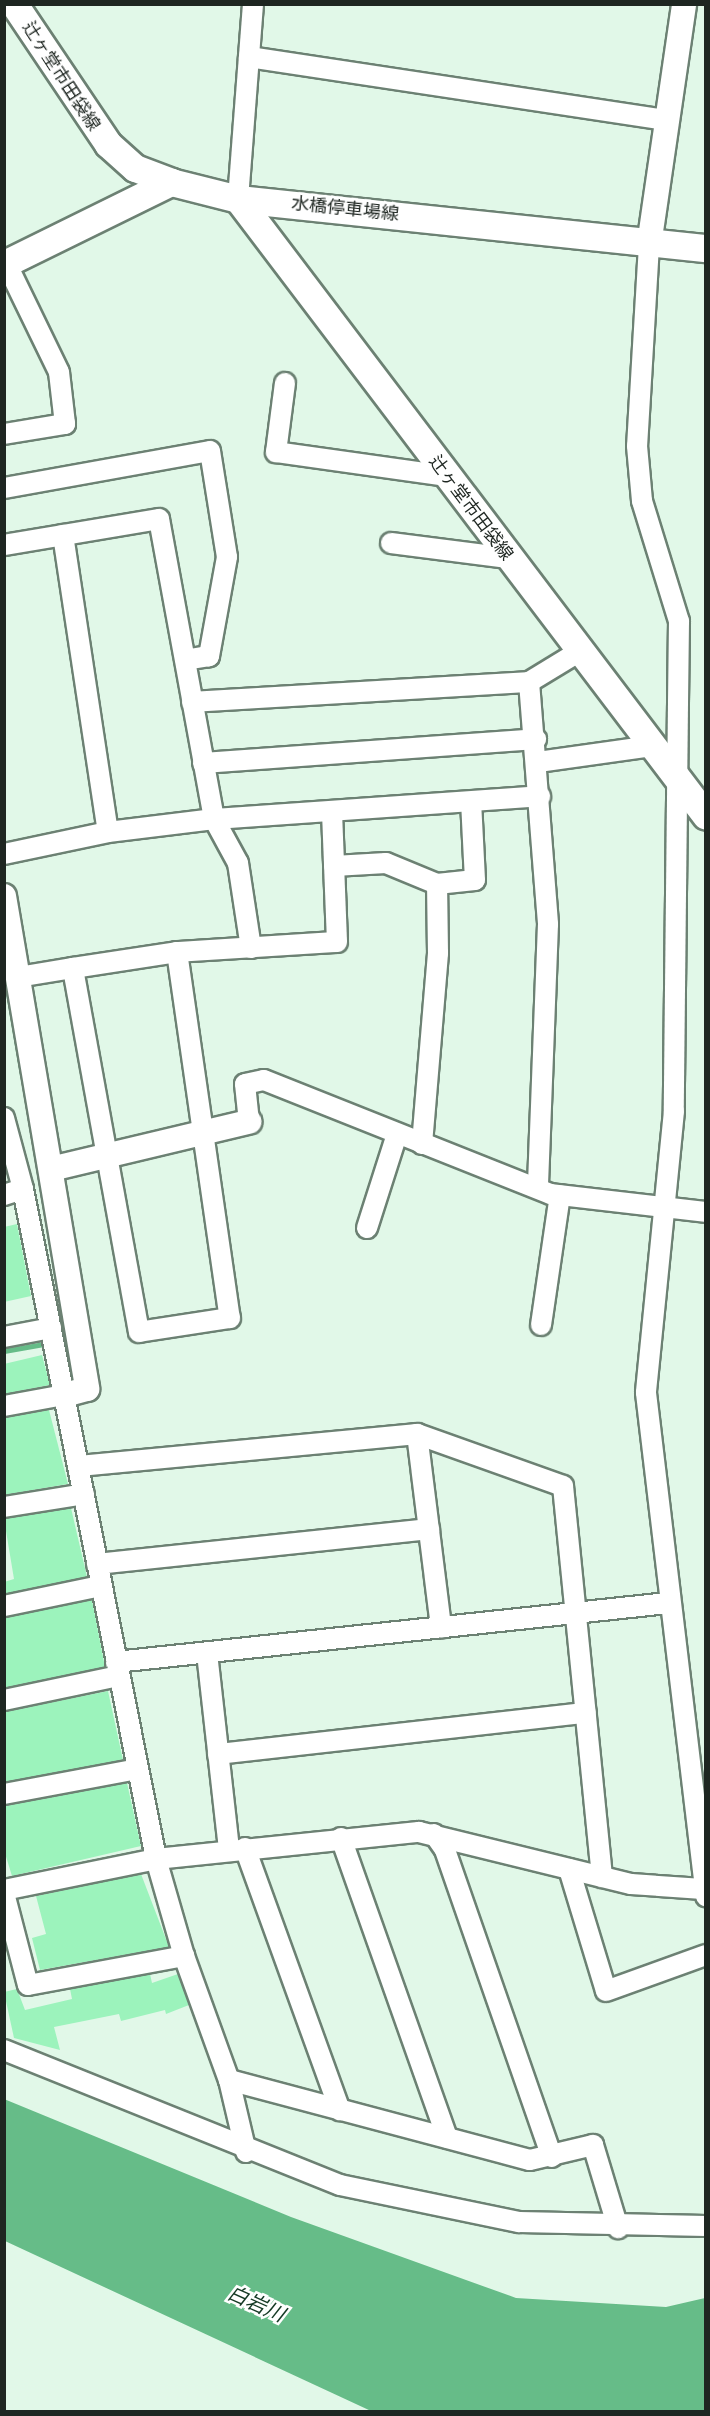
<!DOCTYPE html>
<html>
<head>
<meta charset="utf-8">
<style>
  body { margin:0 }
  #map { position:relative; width:710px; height:2416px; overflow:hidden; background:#e1f8e8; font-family:Arial,"Noto Sans JP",sans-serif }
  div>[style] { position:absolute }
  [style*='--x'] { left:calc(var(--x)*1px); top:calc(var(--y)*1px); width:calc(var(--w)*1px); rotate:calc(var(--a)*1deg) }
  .water>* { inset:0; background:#66bc88 }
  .stream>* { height:5px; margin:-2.5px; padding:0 2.5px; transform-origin:2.5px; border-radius:2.5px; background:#66bc88 }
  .building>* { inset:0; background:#9cf3bc }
  .roads { filter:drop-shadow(2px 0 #6c8173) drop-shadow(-2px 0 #6c8173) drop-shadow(0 2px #6c8173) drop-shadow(0 -2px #6c8173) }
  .minor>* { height:20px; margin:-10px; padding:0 10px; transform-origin:10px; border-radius:10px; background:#fff }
  .tertiary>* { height:24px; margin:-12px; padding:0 12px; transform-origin:12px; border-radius:12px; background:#fff }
  .secondary>* { height:27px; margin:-13.5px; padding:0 13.5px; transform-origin:13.5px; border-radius:13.5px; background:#fff }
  span { translate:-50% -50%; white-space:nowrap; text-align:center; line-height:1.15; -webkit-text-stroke:5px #fff; paint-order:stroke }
  .street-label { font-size:18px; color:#1e2621 }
  .water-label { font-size:20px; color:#143924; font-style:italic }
  .frame { position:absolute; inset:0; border:6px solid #1e2621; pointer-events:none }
</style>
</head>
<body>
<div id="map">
  <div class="water">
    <div style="clip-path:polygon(4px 2099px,291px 2217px,516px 2298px,666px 2307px,705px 2298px,705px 2411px,371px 2411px,5px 2241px)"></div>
  </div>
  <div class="stream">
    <div style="--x:7;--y:987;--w:89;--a:80.3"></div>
    <div style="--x:4;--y:1351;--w:46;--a:-10.1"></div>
  </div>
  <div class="building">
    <div style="clip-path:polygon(17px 1224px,31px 1296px,4px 1302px,4px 1227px)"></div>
    <div style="clip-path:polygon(42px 1355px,50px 1385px,4px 1394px,4px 1364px)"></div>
    <div style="clip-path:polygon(49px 1410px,68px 1484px,4px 1495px,4px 1418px)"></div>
    <div style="clip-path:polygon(71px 1508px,87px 1577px,4px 1594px,4px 1582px,14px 1579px,4px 1519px)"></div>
    <div style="clip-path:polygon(92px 1600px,105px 1667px,4px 1688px,4px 1618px)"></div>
    <div style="clip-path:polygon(108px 1691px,123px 1760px,4px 1782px,4px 1712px)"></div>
    <div style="clip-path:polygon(127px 1783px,141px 1846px,12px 1876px,4px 1850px,4px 1806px)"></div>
    <div style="clip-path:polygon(141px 1874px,169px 1947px,40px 1970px,32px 1938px,46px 1934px,36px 1896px)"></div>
    <div style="clip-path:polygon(150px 1974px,152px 1983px,178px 1974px,189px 2005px,166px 2014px,165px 2010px,121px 2021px,119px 2014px,54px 2027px,60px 2050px,14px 2038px,4px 1992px,17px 1989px,25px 2010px,72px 1999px,70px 1989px)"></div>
  </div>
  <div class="roads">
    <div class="minor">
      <div style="--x:249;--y:57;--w:424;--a:8.6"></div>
      <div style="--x:238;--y:199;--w:196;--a:-85.6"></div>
      <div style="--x:649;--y:245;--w:201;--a:93.4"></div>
      <div style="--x:637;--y:446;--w:55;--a:84.8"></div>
      <div style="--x:642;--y:501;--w:126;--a:72.9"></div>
      <div style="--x:679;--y:621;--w:82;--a:90.7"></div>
      <div style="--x:678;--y:703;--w:408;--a:90.6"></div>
      <div style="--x:674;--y:1111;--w:283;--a:95.7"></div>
      <div style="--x:646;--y:1393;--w:507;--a:83.2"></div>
      <div style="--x:285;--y:383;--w:70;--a:97.4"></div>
      <div style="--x:276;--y:452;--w:172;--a:8"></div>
      <div style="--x:4;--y:434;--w:62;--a:-9.3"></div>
      <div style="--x:65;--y:424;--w:52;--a:-96.6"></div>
      <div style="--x:59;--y:372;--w:121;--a:-115.9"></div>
      <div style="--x:4;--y:488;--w:209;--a:-10.2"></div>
      <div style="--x:210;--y:451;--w:107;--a:80.9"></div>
      <div style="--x:227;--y:557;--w:101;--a:100.3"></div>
      <div style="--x:209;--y:656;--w:24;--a:171"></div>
      <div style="--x:63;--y:535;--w:300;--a:81.4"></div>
      <div style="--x:391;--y:543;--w:118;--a:7.3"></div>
      <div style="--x:4;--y:545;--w:157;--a:-9.5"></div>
      <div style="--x:159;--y:519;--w:305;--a:79.6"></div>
      <div style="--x:214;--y:819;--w:50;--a:61.4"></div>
      <div style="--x:238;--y:863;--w:86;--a:81.3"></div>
      <div style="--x:529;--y:682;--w:243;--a:85.5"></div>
      <div style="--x:548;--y:924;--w:264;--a:92.2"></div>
      <div style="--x:192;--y:702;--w:338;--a:-3.4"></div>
      <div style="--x:529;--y:682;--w:60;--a:-31.3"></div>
      <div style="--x:538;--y:762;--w:115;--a:-8"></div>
      <div style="--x:203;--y:763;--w:334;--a:-4.1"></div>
      <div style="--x:4;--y:854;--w:106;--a:-11.9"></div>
      <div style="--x:108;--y:832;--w:107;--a:-7"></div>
      <div style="--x:214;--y:819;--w:327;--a:-4"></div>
      <div style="--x:334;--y:866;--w:52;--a:-3.3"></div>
      <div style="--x:386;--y:863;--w:55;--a:22.4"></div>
      <div style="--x:177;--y:952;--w:160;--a:-3.6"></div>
      <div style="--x:337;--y:942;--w:131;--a:-92.2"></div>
      <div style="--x:18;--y:977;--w:56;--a:-9.3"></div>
      <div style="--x:73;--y:968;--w:105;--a:-8.7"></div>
      <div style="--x:177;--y:952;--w:370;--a:81.8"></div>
      <div style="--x:230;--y:1318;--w:92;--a:171.3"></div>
      <div style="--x:139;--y:1332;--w:370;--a:-100.3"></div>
      <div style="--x:4;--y:1118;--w:73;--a:75"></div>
      <div style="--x:249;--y:1122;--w:38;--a:-96"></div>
      <div style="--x:245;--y:1084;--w:19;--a:-12"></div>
      <div style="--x:264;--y:1080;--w:309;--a:21.7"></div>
      <div style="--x:551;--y:1194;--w:156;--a:6.6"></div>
      <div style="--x:422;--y:1144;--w:192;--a:-85.2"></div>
      <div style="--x:438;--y:953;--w:69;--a:-90.8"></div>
      <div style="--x:437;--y:884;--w:38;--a:-6"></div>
      <div style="--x:475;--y:880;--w:78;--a:-92.9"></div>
      <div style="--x:4;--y:1195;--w:20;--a:-18"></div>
      <div style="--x:23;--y:1189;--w:683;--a:78.77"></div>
      <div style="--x:156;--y:1859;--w:101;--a:73.9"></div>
      <div style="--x:184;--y:1956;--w:132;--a:70.1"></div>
      <div style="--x:229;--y:2080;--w:74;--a:76.7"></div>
      <div style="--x:367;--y:1228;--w:99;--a:-72.3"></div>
      <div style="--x:541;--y:1325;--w:131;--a:-81.7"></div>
      <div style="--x:4;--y:1337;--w:48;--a:-10.8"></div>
      <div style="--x:4;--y:1406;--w:61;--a:-10.4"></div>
      <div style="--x:417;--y:1434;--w:195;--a:82.9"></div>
      <div style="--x:79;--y:1466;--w:340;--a:-5.4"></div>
      <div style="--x:417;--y:1434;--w:155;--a:19.6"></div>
      <div style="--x:563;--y:1486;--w:393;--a:84.3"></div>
      <div style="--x:4;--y:1507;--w:81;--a:-9.2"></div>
      <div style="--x:97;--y:1564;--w:334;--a:-6"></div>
      <div style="--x:4;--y:1606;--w:99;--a:-11.7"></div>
      <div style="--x:207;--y:1653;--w:198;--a:83.6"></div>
      <div style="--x:116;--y:1662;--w:555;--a:-6.1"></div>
      <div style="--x:4;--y:1700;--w:117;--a:-11.8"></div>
      <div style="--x:218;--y:1754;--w:370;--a:-6.4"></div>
      <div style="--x:4;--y:1794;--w:136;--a:-10.6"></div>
      <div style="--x:434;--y:1834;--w:19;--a:55"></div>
      <div style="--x:445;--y:1850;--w:325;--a:70.8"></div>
      <div style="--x:341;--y:1838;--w:318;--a:70.5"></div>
      <div style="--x:245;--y:1848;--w:279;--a:70.1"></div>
      <div style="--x:569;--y:1869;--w:127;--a:73.1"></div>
      <div style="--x:606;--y:1991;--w:106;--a:-19.8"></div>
      <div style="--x:4;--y:1890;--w:155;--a:-11.5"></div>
      <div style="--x:156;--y:1859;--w:264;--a:-5.9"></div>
      <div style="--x:419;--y:1832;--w:218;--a:13.8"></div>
      <div style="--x:631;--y:1884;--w:72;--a:4"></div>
      <div style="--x:4;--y:1893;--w:95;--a:75.4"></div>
      <div style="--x:28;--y:1985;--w:159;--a:-10.5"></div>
      <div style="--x:4;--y:2050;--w:362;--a:21.9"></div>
      <div style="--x:340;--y:2185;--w:183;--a:11.7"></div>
      <div style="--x:519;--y:2222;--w:187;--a:1.2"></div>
      <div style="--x:229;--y:2080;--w:311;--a:14.9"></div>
      <div style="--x:530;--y:2160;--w:65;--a:-13.4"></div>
      <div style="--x:593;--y:2145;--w:87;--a:73.2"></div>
    </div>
    <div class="tertiary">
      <div style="--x:649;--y:245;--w:244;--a:-81.7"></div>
      <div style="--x:4;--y:896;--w:500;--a:80.4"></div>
      <div style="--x:87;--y:1389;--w:24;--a:165"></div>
      <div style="--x:51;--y:1169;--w:204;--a:-13.4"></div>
    </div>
    <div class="secondary">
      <div style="--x:14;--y:4;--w:169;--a:56.1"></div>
      <div style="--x:108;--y:144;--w:36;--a:42"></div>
      <div style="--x:135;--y:168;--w:39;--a:21"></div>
      <div style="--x:171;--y:182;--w:69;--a:14.2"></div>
      <div style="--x:238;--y:199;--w:471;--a:6"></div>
      <div style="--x:238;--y:199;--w:774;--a:52.82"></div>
      <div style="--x:4;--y:264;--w:186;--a:-26.2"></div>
    </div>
  </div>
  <div class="street-label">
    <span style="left:61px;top:76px;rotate:57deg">辻ヶ堂市田袋線</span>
    <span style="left:345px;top:209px;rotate:6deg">水橋停車場線</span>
    <span style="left:471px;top:508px;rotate:53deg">辻ヶ堂市田袋線</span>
  </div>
  <div class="water-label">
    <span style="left:256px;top:2304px;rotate:24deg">白岩川</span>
  </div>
  <div class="frame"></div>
</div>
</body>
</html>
